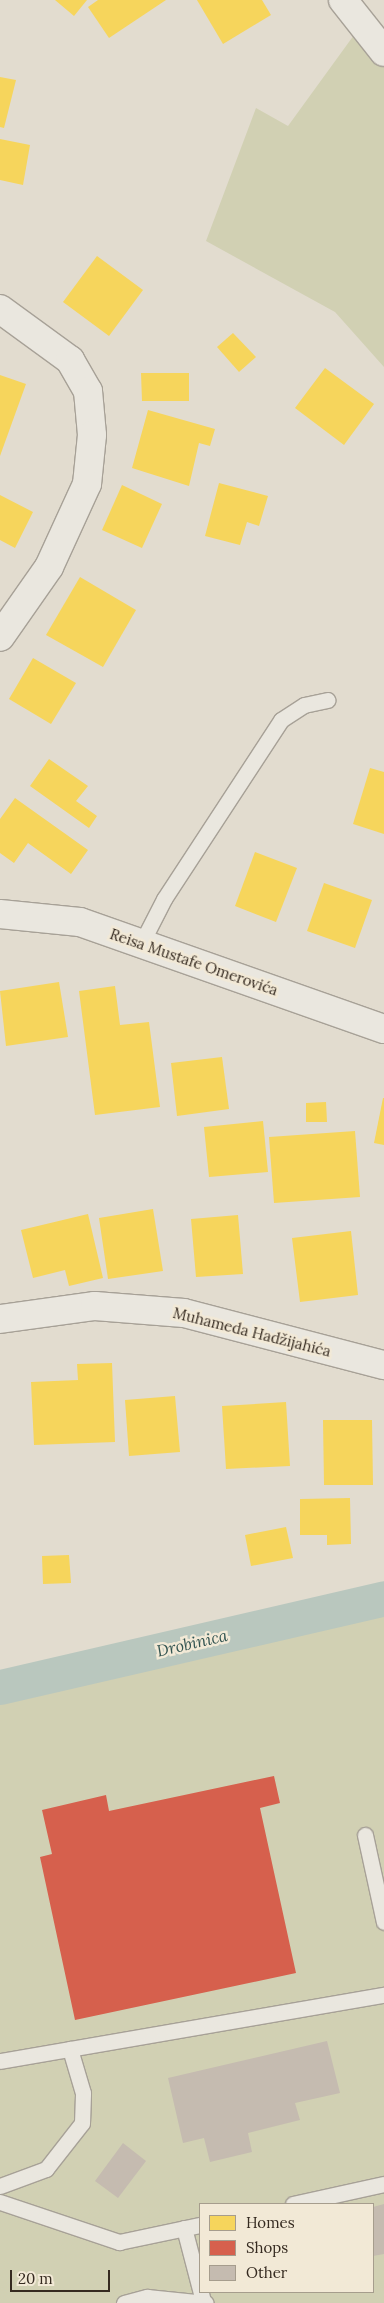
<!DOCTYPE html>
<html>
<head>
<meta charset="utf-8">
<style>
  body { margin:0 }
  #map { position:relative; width:384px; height:2303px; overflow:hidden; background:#e2dccf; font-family:Lora,serif }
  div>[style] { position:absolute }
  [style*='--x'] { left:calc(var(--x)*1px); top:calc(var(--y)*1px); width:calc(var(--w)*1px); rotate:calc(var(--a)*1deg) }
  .green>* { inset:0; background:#d1d0b3 }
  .homes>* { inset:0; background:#f6d55c }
  .shops>* { inset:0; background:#d6604d }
  .canal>* { height:35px; margin:-17.5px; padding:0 17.5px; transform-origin:17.5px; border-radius:17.5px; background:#b9c7be }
  .building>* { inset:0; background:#c5bbb0 }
  .roads { filter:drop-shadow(1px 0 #a7a197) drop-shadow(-1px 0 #a7a197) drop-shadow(0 1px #a7a197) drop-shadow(0 -1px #a7a197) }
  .lane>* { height:15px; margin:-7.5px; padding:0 7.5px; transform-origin:7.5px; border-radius:7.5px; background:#eae7df }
  .street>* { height:28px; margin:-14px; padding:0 14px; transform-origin:14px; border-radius:14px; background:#eae7df }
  span { translate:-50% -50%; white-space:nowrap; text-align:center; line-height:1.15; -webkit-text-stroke:5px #f2e9d6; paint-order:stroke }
  .street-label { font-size:15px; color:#352a20 }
  .water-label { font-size:16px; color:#315350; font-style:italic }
  .legend { position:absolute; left:199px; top:2203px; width:175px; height:90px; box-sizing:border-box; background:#f2e9d6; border:1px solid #a69d8d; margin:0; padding:6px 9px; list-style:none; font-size:15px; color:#352a20 }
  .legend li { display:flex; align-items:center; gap:10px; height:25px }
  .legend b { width:25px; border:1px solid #a69d8d }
  .scale { position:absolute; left:10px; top:2270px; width:100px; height:22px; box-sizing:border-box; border:2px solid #352a20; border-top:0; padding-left:6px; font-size:15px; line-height:18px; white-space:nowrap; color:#352a20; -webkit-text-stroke:4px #f2e9d6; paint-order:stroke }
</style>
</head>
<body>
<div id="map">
  <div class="green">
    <div style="clip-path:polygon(362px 24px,384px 52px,384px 367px,335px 312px,206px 241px,256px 108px,288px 126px)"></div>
    <div style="clip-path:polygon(evenodd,384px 1598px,384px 2303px,0 2303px,0 1687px,384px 1598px,200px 2204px,373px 2204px,373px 2292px,200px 2292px,200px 2204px)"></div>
  </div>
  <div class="homes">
    <div style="clip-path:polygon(55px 0,87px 0,74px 16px)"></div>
    <div style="clip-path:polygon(98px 0,166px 0,109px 38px,88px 7px)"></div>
    <div style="clip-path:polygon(197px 0,262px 0,271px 15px,223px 44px)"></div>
    <div style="clip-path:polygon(0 77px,16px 80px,4px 128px,0 127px)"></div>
    <div style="clip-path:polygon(0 139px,30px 145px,23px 185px,0 180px)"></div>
    <div style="clip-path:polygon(97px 256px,143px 290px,109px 336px,63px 302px)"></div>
    <div style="clip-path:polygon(233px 333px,256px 357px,239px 372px,217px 347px)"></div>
    <div style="clip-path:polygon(325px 368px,374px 404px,344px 445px,295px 408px)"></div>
    <div style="clip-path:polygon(141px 373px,189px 373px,189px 401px,142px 401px)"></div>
    <div style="clip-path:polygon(0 375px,26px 384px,0 456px)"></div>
    <div style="clip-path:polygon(148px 410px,215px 429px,210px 446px,199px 443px,189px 486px,132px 468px)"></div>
    <div style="clip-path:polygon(219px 483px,268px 496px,259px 526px,247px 522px,240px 545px,205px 536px)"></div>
    <div style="clip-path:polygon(122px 485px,162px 504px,142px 548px,102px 530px)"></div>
    <div style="clip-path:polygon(0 495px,33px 512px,15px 548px,0 540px)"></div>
    <div style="clip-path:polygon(80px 577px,136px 610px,103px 667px,46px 635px)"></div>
    <div style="clip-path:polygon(33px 658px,76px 683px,51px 724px,9px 699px)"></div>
    <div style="clip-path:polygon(49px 759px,88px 786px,76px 801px,97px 816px,89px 828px,30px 786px)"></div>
    <div style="clip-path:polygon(370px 768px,384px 772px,384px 834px,353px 824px)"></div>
    <div style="clip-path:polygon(15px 798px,88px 850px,71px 874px,28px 843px,14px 863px,0 853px,0 819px)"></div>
    <div style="clip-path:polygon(255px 852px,297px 868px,276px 922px,235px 906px)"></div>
    <div style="clip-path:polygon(324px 883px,372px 900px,355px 948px,307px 931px)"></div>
    <div style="clip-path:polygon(59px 982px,68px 1037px,6px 1046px,0 991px)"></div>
    <div style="clip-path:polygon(115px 986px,120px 1025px,149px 1022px,160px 1107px,95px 1115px,79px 991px)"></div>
    <div style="clip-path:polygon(222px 1057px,229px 1109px,177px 1116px,171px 1063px)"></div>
    <div style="clip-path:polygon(383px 1098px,384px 1098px,384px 1145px,374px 1143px)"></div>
    <div style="clip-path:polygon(326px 1102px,327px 1122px,306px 1122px,306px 1103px)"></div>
    <div style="clip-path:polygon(263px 1121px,268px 1172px,209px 1177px,204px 1127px)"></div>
    <div style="clip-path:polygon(355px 1131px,360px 1197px,274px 1203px,269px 1137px)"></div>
    <div style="clip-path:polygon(153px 1209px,163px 1271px,108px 1279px,99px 1218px)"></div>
    <div style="clip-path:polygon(88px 1214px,103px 1278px,69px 1286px,65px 1270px,33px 1278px,21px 1230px)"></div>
    <div style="clip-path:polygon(238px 1215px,243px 1274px,196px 1277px,191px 1219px)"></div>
    <div style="clip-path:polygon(351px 1231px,358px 1295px,300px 1302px,292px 1238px)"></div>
    <div style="clip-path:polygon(112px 1363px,115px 1442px,34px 1445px,31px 1382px,78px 1380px,77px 1364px)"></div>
    <div style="clip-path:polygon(175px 1396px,180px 1452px,129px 1456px,125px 1400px)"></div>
    <div style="clip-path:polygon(286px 1402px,290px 1466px,226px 1469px,222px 1406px)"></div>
    <div style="clip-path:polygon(323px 1420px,372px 1420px,373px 1485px,324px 1485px)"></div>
    <div style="clip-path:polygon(350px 1498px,351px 1544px,327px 1545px,327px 1535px,300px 1535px,300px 1499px)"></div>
    <div style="clip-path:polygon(286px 1527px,293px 1558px,251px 1566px,245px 1535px)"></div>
    <div style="clip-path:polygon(69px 1555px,71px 1583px,43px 1584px,42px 1556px)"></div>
  </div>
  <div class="shops">
    <div style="clip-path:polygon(274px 1776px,280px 1803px,260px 1808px,296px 1973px,75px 2020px,40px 1857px,52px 1854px,42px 1810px,106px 1795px,109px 1811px)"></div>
  </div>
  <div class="canal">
    <div style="--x:0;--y:1687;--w:394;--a:-13"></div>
  </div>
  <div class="building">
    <div style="clip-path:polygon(327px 2041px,340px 2093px,295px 2103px,300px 2120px,248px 2133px,252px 2152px,210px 2162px,204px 2138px,183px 2143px,168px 2078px)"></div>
    <div style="clip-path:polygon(123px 2143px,146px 2161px,118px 2198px,95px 2181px)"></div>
    <div style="clip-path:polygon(384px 2204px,384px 2254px,373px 2256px,373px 2207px)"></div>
  </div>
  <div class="roads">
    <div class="lane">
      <div style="--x:141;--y:944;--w:51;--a:-62.9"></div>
      <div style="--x:164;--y:899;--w:214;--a:-56.8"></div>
      <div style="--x:281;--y:720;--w:27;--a:-33"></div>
      <div style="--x:304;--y:705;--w:24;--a:-12"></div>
      <div style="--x:365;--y:1835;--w:89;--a:77.7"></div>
      <div style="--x:0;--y:2061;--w:390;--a:-9.8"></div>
      <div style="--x:0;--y:2186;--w:49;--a:-20.3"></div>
      <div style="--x:46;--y:2169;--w:58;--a:-52"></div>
      <div style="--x:82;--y:2123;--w:30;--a:-88"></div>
      <div style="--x:83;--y:2093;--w:46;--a:-106.5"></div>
      <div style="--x:0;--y:2202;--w:126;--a:18.6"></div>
      <div style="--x:119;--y:2242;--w:83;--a:-11.9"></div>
      <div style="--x:293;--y:2204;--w:93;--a:-12.4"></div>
      <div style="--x:184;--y:2228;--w:75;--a:75.4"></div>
      <div style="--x:124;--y:2303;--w:24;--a:-15"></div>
      <div style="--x:147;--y:2297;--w:59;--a:5.8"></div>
    </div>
    <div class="street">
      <div style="--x:343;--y:0;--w:66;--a:51.7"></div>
      <div style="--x:0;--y:309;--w:87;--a:36.1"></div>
      <div style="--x:70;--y:360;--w:36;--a:60"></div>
      <div style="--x:88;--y:391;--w:44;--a:84.8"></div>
      <div style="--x:92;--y:435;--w:49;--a:95.8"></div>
      <div style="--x:87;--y:484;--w:91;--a:114.6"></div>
      <div style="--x:49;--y:567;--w:85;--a:125"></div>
      <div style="--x:0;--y:914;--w:80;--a:5.7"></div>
      <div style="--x:80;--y:922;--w:322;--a:19.4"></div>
      <div style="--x:0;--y:1319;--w:96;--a:-7.8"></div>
      <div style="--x:95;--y:1306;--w:89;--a:4.5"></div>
      <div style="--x:184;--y:1313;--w:207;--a:14.6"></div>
    </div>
  </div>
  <div class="street-label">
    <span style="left:194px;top:962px;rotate:19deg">Reisa Mustafe Omerovića</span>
    <span style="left:252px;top:1332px;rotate:14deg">Muhameda Hadžijahića</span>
  </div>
  <div class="water-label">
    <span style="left:192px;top:1643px;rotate:-13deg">Drobinica</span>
  </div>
  <ul class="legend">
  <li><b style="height:14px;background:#f6d55c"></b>Homes</li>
  <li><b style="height:14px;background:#d6604d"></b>Shops</li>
  <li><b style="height:14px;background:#c5bbb0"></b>Other</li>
  </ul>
  <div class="scale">20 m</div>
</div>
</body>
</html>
